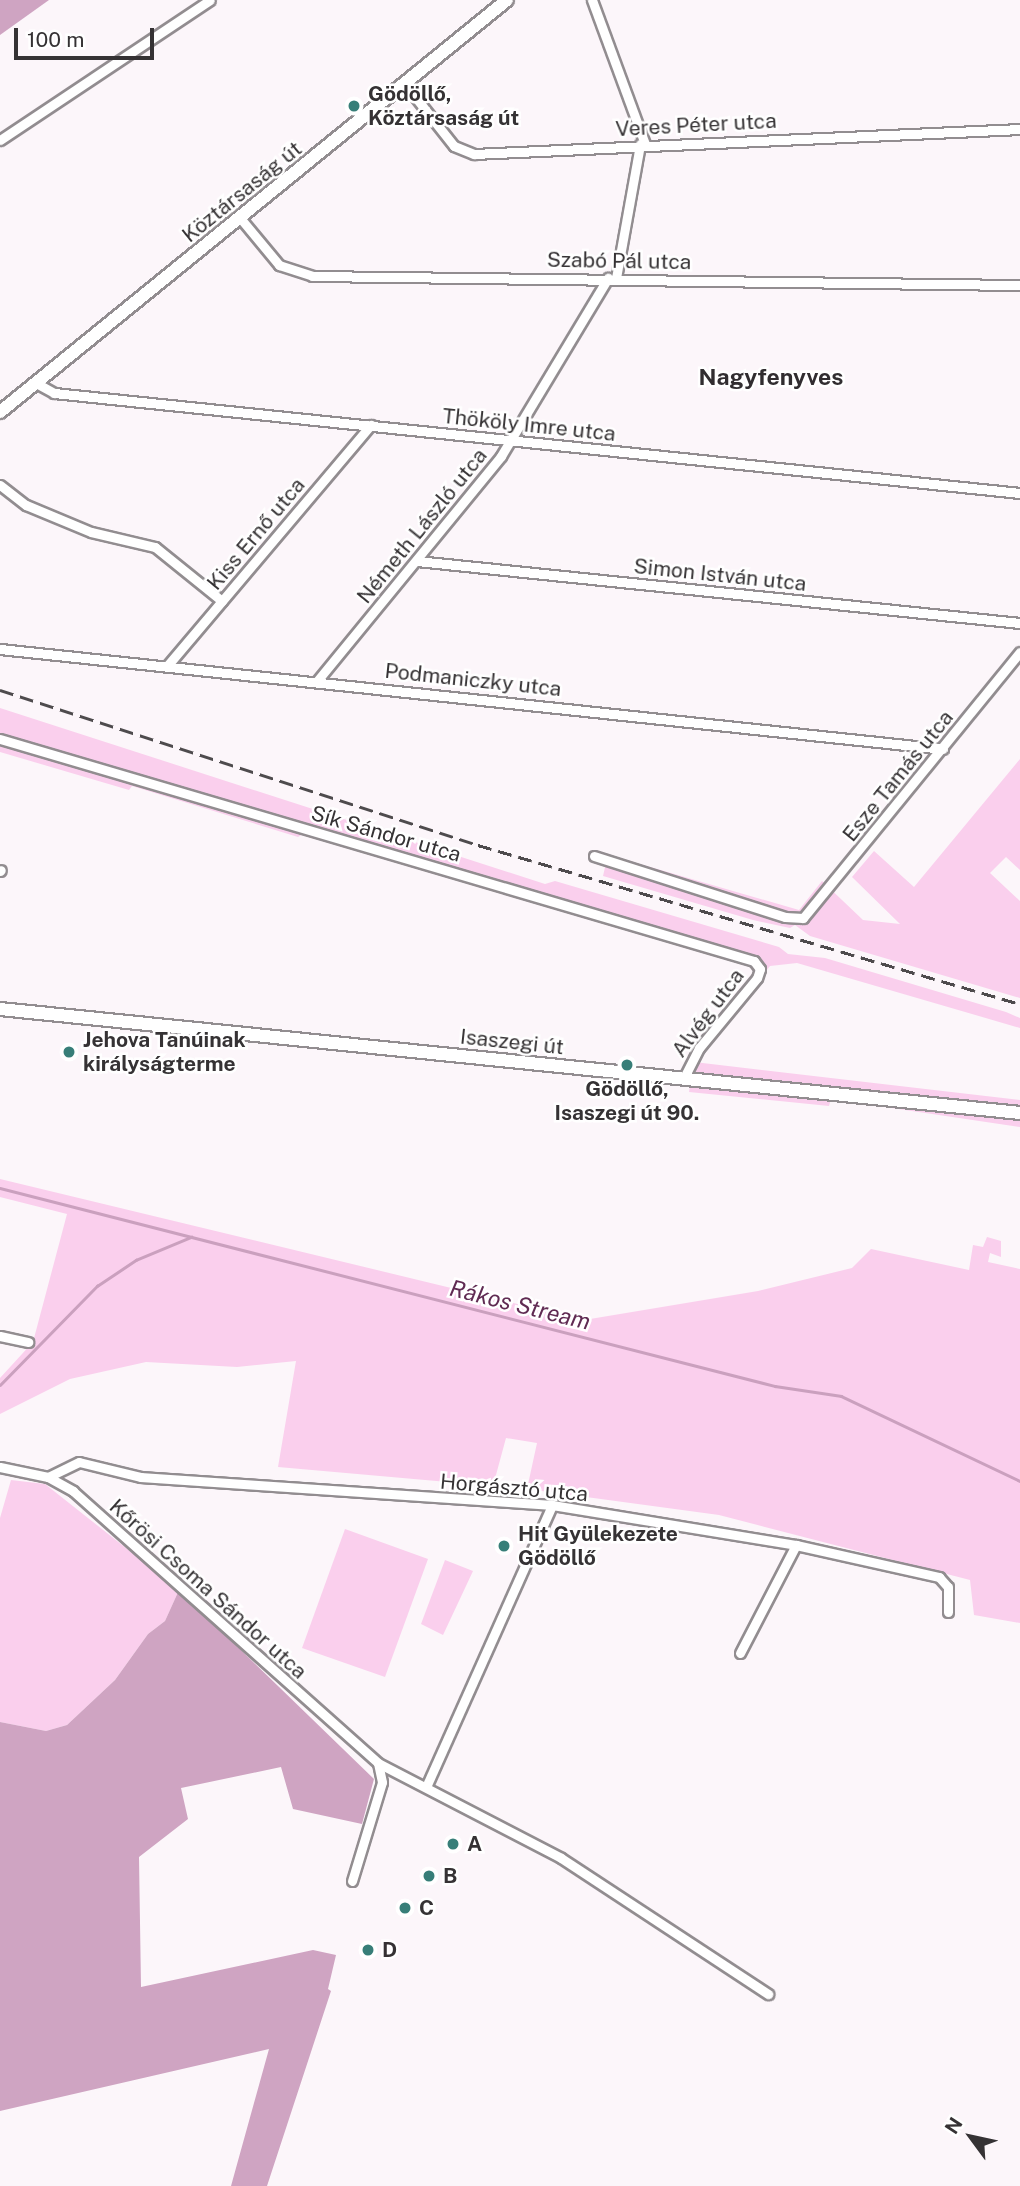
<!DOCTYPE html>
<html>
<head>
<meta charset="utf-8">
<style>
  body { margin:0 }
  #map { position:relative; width:1020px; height:2186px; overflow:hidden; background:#fcf6fa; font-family:"Public Sans",sans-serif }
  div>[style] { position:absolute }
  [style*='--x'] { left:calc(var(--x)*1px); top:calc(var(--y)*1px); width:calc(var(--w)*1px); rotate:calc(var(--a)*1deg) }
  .green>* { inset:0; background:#facfed }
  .forest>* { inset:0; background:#cfa4c2 }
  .stream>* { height:2.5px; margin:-1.25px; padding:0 1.25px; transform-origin:1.25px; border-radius:1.25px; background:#caa0be }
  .roads { filter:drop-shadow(2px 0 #928d90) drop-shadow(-2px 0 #928d90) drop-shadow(0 2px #928d90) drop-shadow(0 -2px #928d90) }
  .street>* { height:9px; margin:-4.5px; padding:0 4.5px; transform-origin:4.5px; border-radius:4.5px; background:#fff }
  .secondary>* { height:12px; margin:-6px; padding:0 6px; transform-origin:6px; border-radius:6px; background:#fff }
  .rail>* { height:2.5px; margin-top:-1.25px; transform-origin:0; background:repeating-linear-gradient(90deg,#4e4b4d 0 14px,transparent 0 21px) }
  .dots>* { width:19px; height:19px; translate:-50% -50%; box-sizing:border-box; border:4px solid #fff; border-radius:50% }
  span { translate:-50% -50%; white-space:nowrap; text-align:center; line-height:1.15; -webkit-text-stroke:5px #fff; paint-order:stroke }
  .poi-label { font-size:21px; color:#353234; font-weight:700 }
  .left { translate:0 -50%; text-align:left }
  .street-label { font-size:21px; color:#353234 }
  .neighbourhood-label { font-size:23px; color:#312d30; font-weight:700 }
  .water-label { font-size:23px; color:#602b53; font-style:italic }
  .north { position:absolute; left:936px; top:2102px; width:70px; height:70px; -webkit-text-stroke:5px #fff; paint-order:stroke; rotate:303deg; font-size:19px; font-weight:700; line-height:28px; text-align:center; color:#353234 }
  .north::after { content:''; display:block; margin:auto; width:24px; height:32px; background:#353234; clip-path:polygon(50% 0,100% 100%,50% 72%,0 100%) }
  .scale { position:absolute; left:14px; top:28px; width:140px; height:32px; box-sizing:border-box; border:4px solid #353234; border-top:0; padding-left:9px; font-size:21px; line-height:24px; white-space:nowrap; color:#353234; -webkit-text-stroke:5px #fff; paint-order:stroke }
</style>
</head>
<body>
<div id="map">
  <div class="green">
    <div style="clip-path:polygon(0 708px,545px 884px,555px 881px,779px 947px,788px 954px,825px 958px,1006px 1012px,1020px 1018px,1020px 1028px,797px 963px,770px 966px,766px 971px,303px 834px,298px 837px,132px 786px,129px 790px,0 752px)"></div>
    <div style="clip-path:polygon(1020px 759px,1020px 870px,1006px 857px,990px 873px,1020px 901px,1020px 998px,810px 936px,795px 925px,790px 928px,753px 920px,603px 876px,606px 863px,591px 858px,595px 851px,799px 910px,822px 881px,863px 920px,900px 924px,852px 877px,874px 851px,914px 887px)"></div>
    <div style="clip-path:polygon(694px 1062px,1020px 1100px,1020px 1127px,831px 1099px,829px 1106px,689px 1092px)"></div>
    <div style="clip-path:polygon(0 1179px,584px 1320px,758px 1291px,852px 1268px,871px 1249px,969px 1270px,973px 1245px,983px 1247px,987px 1237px,1001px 1241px,1001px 1257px,990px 1253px,988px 1262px,1020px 1269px,1020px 1623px,974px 1615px,970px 1580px,719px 1515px,527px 1489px,537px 1443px,506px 1438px,493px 1486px,278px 1467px,296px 1361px,237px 1367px,146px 1362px,70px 1379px,0 1414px,0 1378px,33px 1342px,67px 1214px,0 1197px)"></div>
    <div style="clip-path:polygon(11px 1480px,45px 1484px,179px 1590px,165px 1621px,148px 1634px,115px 1680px,67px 1725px,46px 1731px,0 1722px,0 1518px)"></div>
    <div style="clip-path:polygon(345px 1529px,428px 1559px,385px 1677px,302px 1648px)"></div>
    <div style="clip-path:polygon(445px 1560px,473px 1571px,443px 1635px,421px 1624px)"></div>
  </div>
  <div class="forest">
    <div style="clip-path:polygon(0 0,49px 0,0 35px)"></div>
    <div style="clip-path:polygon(179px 1590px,374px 1779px,362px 1824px,293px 1809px,281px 1767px,181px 1788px,188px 1819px,139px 1857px,141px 1987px,313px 1950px,336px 1955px,328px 1989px,331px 1991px,267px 2186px,231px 2186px,269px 2049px,0 2111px,0 1722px,46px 1731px,67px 1725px,115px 1680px,148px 1634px,165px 1621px)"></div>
  </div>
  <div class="stream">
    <div style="--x:0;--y:1188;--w:800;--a:14.33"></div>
    <div style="--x:775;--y:1386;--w:67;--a:8.6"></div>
    <div style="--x:841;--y:1396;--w:198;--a:25.4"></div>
    <div style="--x:0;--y:1385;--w:139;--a:-45.6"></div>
    <div style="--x:97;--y:1286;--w:47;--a:-33.7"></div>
    <div style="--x:136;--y:1260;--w:60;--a:-22.7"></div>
  </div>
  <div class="roads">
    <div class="street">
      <div style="--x:592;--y:0;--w:153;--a:69.8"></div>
      <div style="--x:405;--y:84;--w:79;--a:51.7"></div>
      <div style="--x:454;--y:146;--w:22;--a:22"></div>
      <div style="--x:474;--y:154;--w:547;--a:-2.62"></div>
      <div style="--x:0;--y:140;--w:252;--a:-33.7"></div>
      <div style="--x:241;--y:219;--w:60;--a:50.4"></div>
      <div style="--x:279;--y:265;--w:35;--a:18"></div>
      <div style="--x:312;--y:276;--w:708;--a:0.73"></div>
      <div style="--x:616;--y:278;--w:136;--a:-79.8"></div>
      <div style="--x:36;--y:383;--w:21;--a:29"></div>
      <div style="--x:54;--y:393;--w:971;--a:5.91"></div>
      <div style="--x:0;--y:485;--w:33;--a:38"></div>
      <div style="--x:26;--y:505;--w:70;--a:22.6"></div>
      <div style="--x:91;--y:532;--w:66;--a:13.2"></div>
      <div style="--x:155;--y:547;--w:86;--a:38.9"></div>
      <div style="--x:417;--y:561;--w:606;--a:5.87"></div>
      <div style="--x:0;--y:649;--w:948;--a:6.05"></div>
      <div style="--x:167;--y:666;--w:316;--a:-49.8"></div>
      <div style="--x:317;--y:681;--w:291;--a:-50.7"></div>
      <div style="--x:501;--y:456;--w:208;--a:-59"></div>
      <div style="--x:0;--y:739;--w:786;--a:16.41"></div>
      <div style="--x:754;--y:961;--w:10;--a:53"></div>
      <div style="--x:760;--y:969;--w:9;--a:108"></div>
      <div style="--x:757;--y:978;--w:91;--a:129.6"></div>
      <div style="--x:699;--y:1048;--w:35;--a:117"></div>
      <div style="--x:594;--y:856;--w:201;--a:17.7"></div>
      <div style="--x:785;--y:917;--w:18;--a:3"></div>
      <div style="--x:803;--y:918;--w:343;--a:-50.8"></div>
      <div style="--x:0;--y:871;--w:1;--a:-45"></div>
      <div style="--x:0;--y:1336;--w:29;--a:12"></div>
      <div style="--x:0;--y:1467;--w:49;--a:11.8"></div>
      <div style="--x:48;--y:1477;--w:29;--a:29"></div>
      <div style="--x:73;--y:1491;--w:409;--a:41.7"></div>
      <div style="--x:378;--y:1763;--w:206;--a:27.4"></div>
      <div style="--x:561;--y:1858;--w:248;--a:33.3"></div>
      <div style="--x:48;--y:1477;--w:34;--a:-26"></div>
      <div style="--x:79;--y:1462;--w:64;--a:13.6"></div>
      <div style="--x:141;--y:1477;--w:412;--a:3.9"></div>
      <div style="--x:552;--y:1505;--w:247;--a:9.3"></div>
      <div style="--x:796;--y:1545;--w:147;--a:12.6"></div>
      <div style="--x:939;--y:1577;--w:13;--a:48"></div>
      <div style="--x:948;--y:1587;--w:25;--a:90"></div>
      <div style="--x:740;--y:1653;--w:122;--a:-62.6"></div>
      <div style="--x:426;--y:1787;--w:309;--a:-65.9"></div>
      <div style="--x:352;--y:1881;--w:103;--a:-73.1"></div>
      <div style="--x:382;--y:1782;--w:19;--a:-102"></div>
    </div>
    <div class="secondary">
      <div style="--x:0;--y:412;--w:653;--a:-39.1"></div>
      <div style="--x:0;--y:1009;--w:1025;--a:5.82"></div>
    </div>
  </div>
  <div class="rail">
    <div style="--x:0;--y:690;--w:503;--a:17.97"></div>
    <div style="--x:478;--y:845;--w:565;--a:16.35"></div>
  </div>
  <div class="dots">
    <div style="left:354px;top:106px;background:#377e78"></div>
    <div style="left:69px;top:1052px;background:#377e78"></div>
    <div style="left:627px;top:1065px;background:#377e78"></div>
    <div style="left:504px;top:1546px;background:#377e78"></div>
    <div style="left:453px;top:1844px;background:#377e78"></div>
    <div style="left:429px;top:1876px;background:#377e78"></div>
    <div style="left:405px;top:1908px;background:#377e78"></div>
    <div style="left:368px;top:1950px;background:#377e78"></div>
  </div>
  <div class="poi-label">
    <span class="left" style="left:368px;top:106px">Gödöllő,<br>Köztársaság út</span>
    <span class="left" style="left:83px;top:1052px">Jehova Tanúinak<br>királyságterme</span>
    <span style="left:627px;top:1101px">Gödöllő,<br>Isaszegi út 90.</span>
    <span class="left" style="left:518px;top:1546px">Hit Gyülekezete<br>Gödöllő</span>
    <span class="left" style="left:467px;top:1844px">A</span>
    <span class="left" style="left:443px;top:1876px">B</span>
    <span class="left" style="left:419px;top:1908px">C</span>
    <span class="left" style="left:382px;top:1950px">D</span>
  </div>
  <div class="street-label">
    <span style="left:696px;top:125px;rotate:-3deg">Veres Péter utca</span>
    <span style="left:242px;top:192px;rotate:-39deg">Köztársaság út</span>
    <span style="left:619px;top:261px;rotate:1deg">Szabó Pál utca</span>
    <span style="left:529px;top:425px;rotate:6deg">Thököly Imre utca</span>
    <span style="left:422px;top:526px;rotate:-51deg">Németh László utca</span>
    <span style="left:256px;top:534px;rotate:-50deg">Kiss Ernő utca</span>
    <span style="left:720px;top:575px;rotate:6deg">Simon István utca</span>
    <span style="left:473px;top:680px;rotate:6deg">Podmaniczky utca</span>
    <span style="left:898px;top:776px;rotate:-51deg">Esze Tamás utca</span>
    <span style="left:386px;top:834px;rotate:16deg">Sík Sándor utca</span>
    <span style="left:708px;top:1013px;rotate:-53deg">Alvég utca</span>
    <span style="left:512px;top:1042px;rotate:6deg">Isaszegi út</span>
    <span style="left:514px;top:1488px;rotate:5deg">Horgásztó utca</span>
    <span style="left:208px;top:1589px;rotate:42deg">Kőrösi Csoma Sándor utca</span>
  </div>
  <div class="neighbourhood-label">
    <span style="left:771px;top:377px">Nagyfenyves</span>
  </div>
  <div class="water-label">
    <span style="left:520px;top:1305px;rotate:14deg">Rákos Stream</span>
  </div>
  <div class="north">N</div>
  <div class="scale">100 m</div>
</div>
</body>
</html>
